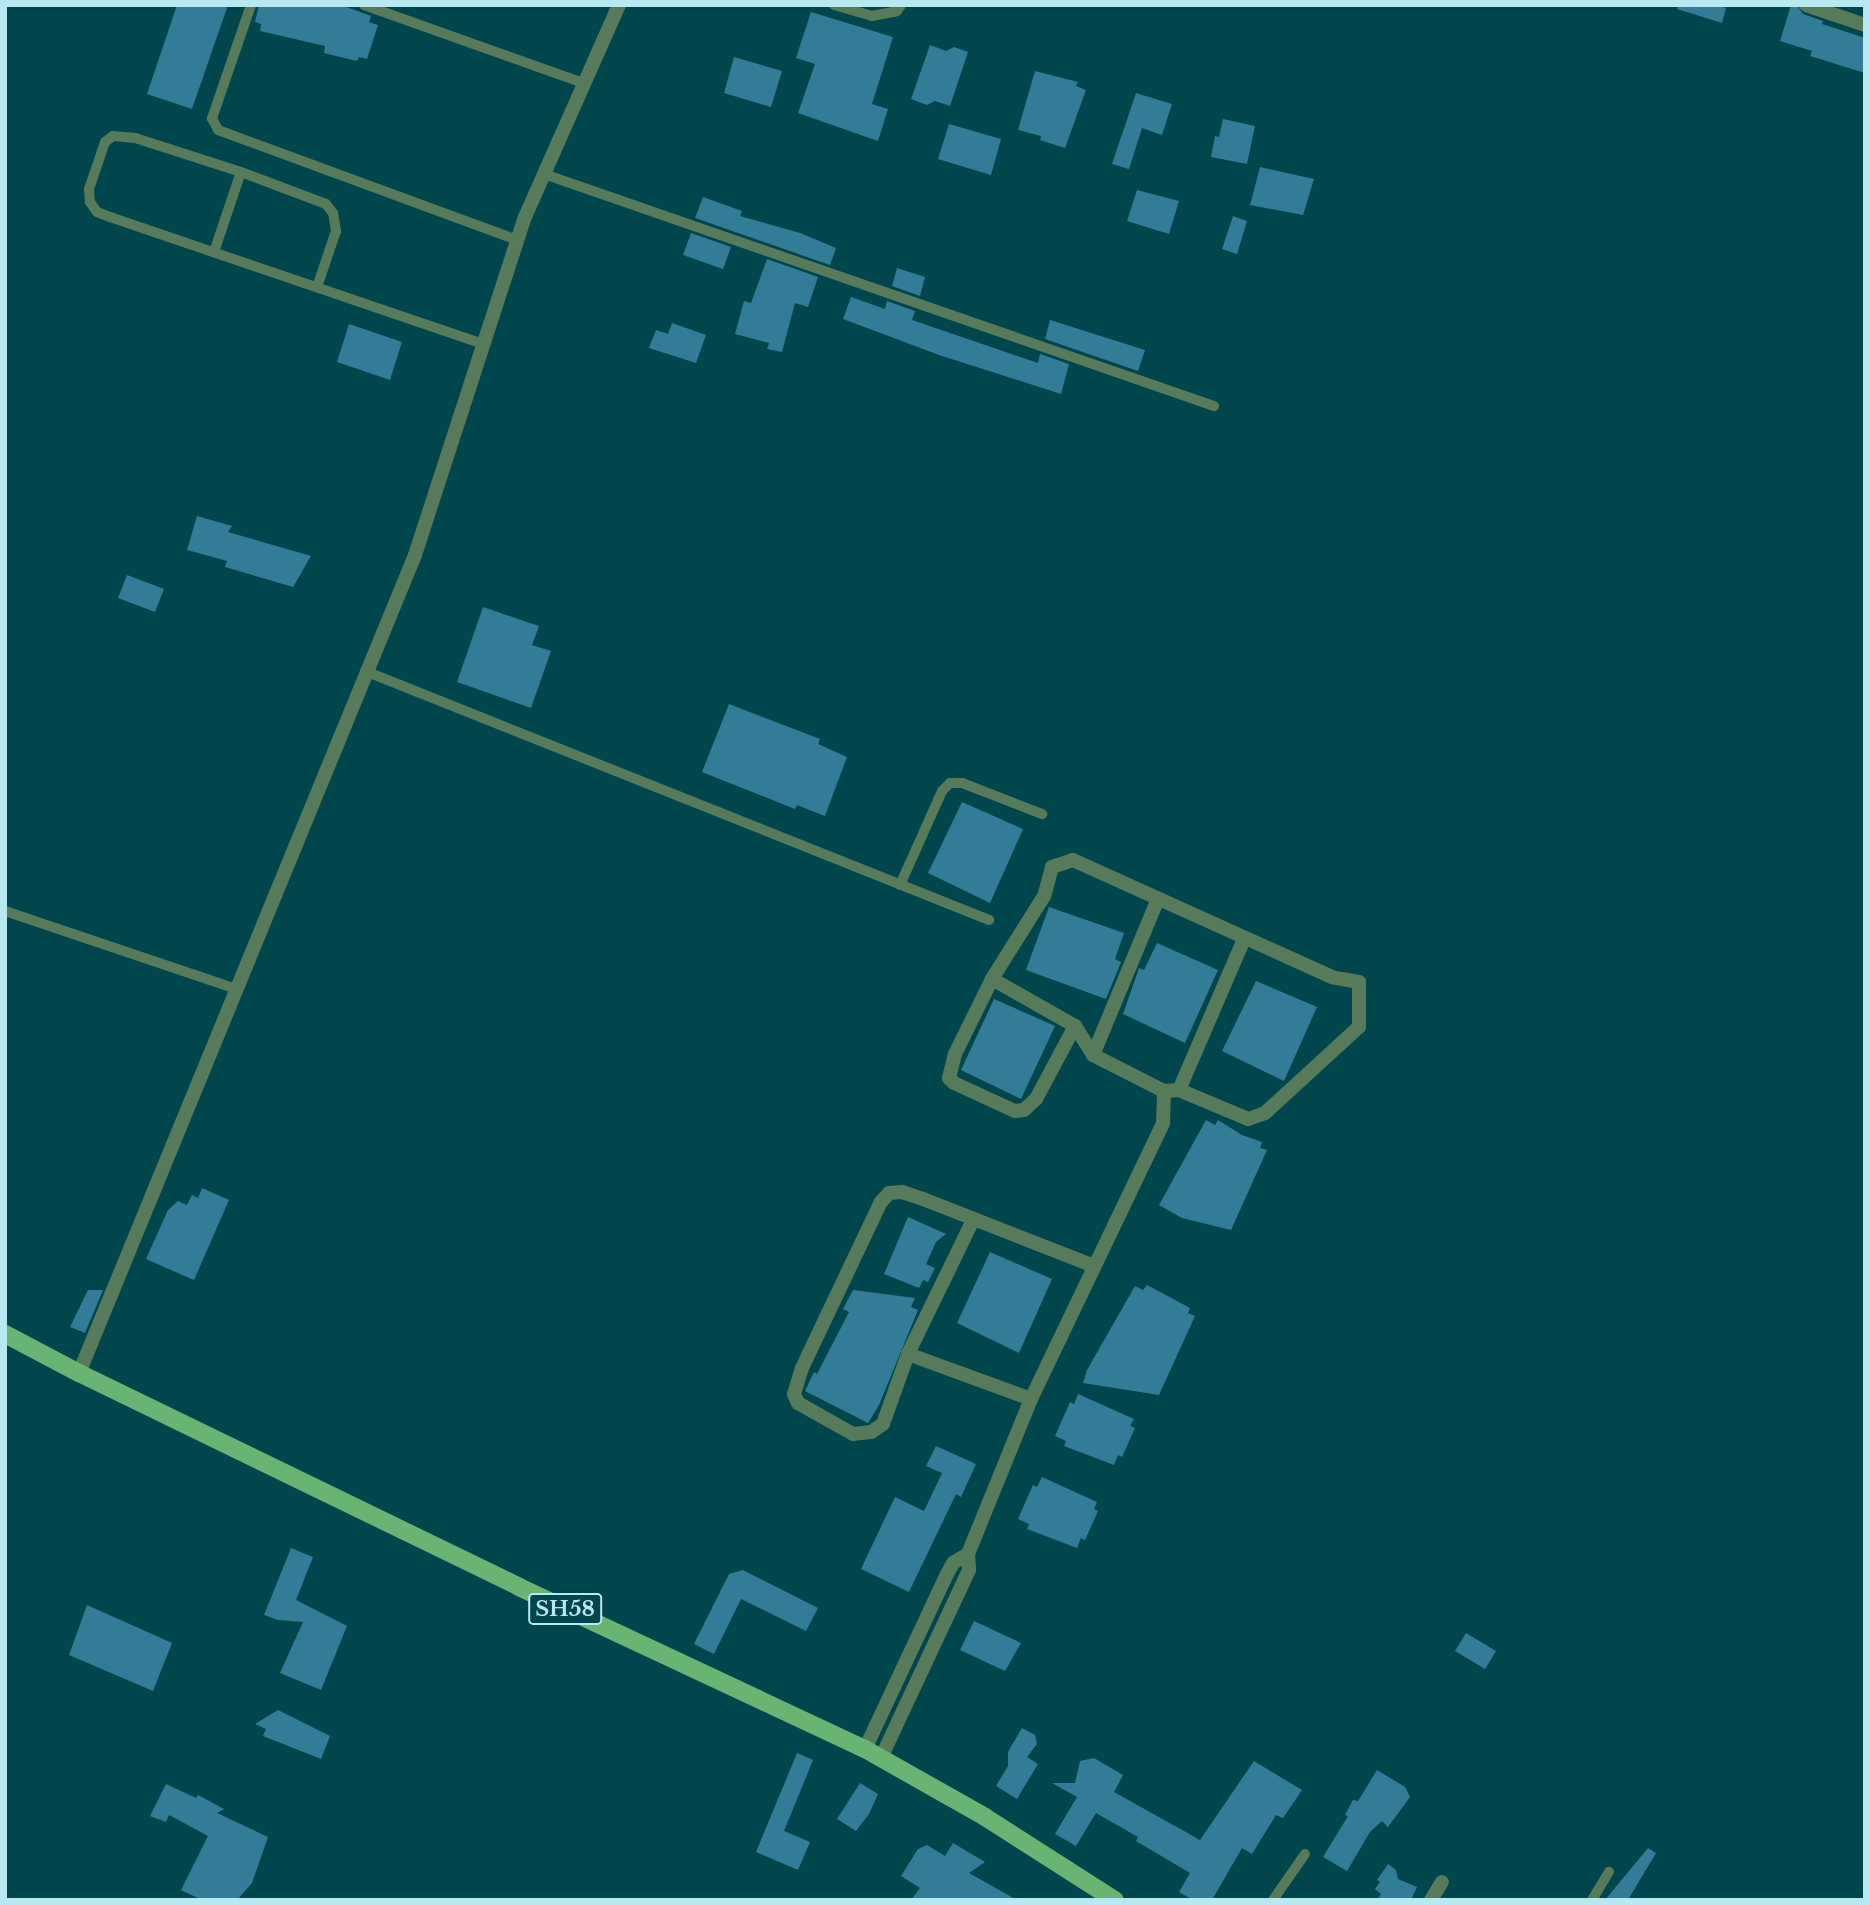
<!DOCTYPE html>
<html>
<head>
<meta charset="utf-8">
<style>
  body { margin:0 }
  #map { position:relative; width:1870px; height:1905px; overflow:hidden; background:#01464d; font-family:"Libre Baskerville",serif }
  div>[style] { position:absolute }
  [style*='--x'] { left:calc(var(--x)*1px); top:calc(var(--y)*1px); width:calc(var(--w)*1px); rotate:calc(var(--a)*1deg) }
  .building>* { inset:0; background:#327c98 }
  .lane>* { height:10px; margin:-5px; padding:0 5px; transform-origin:5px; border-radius:5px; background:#577a5a }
  .street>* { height:14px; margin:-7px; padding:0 7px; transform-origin:7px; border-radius:7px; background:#577a5a }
  .primary>* { height:18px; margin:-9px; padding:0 9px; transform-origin:9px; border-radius:9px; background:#6ab473 }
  span { translate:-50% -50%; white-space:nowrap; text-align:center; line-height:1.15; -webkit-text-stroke:5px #01464d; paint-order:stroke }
  .shield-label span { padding:2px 5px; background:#01464d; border:2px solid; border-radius:5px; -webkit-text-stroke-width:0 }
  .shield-label { font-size:21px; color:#b8e9f0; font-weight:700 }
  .frame { position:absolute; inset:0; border:7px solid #b8e9f0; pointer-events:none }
</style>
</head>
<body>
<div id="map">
  <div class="building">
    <div style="clip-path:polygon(177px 5px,228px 5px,192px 109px,147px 94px)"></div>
    <div style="clip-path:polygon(259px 5px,341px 5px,371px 16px,369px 22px,378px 25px,367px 59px,359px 57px,357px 61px,324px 53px,325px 46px,260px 31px,261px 24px,255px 22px)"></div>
    <div style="clip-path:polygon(1678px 5px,1716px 5px,1726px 8px,1722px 23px,1677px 9px)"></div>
    <div style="clip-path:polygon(1791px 5px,1797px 5px,1803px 14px,1823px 21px,1822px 24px,1865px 38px,1865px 73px,1810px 56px,1812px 51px,1780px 41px)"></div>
    <div style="clip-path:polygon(811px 12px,893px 37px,872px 104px,888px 109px,878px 141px,798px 113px,815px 64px,796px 58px)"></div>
    <div style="clip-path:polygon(930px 45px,946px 51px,954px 47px,968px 52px,950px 106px,935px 101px,927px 105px,911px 99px)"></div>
    <div style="clip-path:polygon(734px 57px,782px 71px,771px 107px,724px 93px)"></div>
    <div style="clip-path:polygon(1035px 71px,1078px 82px,1076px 86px,1086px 90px,1065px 148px,1040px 140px,1041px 136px,1018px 130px)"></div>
    <div style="clip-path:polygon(1136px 93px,1172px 104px,1162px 135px,1142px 128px,1129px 169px,1112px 164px)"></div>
    <div style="clip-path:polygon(1223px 119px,1255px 126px,1247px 164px,1211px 157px,1215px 136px,1219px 137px)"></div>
    <div style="clip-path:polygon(949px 124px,1001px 139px,991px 175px,938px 159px)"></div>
    <div style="clip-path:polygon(1260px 167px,1314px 179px,1303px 215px,1250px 205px)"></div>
    <div style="clip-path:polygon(1137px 190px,1179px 201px,1169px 234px,1127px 221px)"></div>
    <div style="clip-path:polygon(703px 197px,742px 211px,740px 216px,800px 233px,836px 248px,830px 265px,695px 218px)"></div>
    <div style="clip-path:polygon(1233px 216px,1247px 221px,1237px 254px,1222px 249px)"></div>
    <div style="clip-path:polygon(691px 233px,731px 247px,723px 269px,683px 255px)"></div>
    <div style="clip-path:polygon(767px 259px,818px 277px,808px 307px,795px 303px,782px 352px,767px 349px,769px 343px,735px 334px,744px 301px,751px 303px)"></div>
    <div style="clip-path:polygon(897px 268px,925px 277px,920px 296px,892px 286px)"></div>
    <div style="clip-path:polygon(851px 297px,885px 309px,887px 301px,915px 311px,912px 320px,1038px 363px,1040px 354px,1069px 364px,1061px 394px,939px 355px,843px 319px)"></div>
    <div style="clip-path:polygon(1050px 320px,1145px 350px,1138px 371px,1045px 339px)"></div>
    <div style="clip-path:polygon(672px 323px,706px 335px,696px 363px,649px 348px,656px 330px,668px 334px)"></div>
    <div style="clip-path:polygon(349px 324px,402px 342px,390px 380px,337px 362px)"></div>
    <div style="clip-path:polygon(197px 516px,232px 526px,228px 532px,311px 556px,293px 587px,225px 567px,227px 561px,187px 550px)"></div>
    <div style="clip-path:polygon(127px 575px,164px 589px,155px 612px,118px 598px)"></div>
    <div style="clip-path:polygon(483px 607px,539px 626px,532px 645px,551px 651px,531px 708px,457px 682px)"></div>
    <div style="clip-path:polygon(729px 704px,820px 739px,818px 744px,847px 757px,825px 816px,797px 805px,795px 809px,702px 772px)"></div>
    <div style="clip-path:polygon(962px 802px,1023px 829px,990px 903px,928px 873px)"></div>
    <div style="clip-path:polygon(1049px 907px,1124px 933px,1115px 959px,1121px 962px,1106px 999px,1026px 970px)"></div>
    <div style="clip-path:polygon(1157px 943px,1218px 970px,1185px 1043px,1123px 1014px,1139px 968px,1144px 970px)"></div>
    <div style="clip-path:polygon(1256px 981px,1317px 1007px,1284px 1081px,1222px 1051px)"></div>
    <div style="clip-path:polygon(994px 999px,1055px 1026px,1021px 1099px,961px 1070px)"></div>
    <div style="clip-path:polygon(1206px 1120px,1215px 1125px,1218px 1120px,1242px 1135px,1262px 1142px,1260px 1148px,1267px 1150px,1231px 1230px,1182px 1218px,1159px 1205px)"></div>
    <div style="clip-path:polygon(202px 1188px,229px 1200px,194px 1280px,146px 1259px,168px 1210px,178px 1201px,187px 1205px,192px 1195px,198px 1198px)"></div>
    <div style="clip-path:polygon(908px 1217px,946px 1234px,936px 1242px,926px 1264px,935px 1268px,928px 1282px,923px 1280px,919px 1288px,884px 1274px)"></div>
    <div style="clip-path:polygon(990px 1252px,1052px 1279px,1019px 1353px,957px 1323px)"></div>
    <div style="clip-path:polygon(1147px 1285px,1190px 1308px,1188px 1313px,1195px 1316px,1159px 1395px,1083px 1383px,1087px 1370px,1135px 1286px,1143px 1290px)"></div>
    <div style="clip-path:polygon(88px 1290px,103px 1290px,85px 1333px,70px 1327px)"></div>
    <div style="clip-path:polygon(853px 1290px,915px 1298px,911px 1307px,918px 1310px,879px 1405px,868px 1423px,805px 1391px,814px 1372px,817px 1374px,849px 1312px,843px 1309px)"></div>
    <div style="clip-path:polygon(1078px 1394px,1134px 1419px,1130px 1426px,1135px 1428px,1122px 1457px,1118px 1455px,1114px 1465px,1064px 1446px,1066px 1441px,1055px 1436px,1070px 1402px,1074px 1404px)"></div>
    <div style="clip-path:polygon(936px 1446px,976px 1464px,961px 1497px,956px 1494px,909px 1592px,861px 1569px,895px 1497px,924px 1511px,942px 1473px,926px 1466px)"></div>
    <div style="clip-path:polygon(1042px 1477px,1097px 1502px,1094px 1509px,1098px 1511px,1085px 1540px,1081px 1538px,1077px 1548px,1027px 1529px,1029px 1524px,1018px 1519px,1033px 1485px,1037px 1487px)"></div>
    <div style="clip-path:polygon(291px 1548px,313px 1557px,296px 1600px,347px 1626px,321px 1690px,280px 1673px,303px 1622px,278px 1620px,264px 1615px)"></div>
    <div style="clip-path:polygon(743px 1570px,818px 1608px,806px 1631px,741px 1599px,714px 1654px,694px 1644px,729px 1574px)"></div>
    <div style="clip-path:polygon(87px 1605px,172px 1643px,153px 1691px,69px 1655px)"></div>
    <div style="clip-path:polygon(974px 1621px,1021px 1643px,1005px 1671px,960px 1650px)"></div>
    <div style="clip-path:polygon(1466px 1633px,1496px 1651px,1485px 1669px,1455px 1651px)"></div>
    <div style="clip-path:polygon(278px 1710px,330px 1736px,321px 1759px,263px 1736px,266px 1729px,255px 1724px)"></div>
    <div style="clip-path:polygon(1022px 1728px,1035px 1735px,1037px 1744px,1027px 1757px,1038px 1764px,1017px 1799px,996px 1786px,1008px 1766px,1008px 1752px)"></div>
    <div style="clip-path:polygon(797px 1753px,813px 1760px,784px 1831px,810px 1842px,798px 1870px,756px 1852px)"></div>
    <div style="clip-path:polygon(1094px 1758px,1123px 1775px,1114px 1792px,1200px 1840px,1254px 1761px,1302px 1790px,1283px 1818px,1276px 1815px,1252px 1854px,1242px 1848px,1212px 1900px,1193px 1900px,1179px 1892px,1190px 1873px,1136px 1841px,1138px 1837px,1096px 1813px,1076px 1846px,1055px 1834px,1077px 1797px,1052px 1783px,1075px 1783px,1080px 1761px)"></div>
    <div style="clip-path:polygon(1377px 1770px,1405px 1787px,1410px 1797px,1388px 1827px,1382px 1821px,1370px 1832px,1347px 1871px,1323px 1857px,1348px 1816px,1345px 1815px,1353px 1800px,1358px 1801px)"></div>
    <div style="clip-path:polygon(860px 1783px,878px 1794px,869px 1814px,856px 1831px,837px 1819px)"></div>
    <div style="clip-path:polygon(166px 1784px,196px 1798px,198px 1795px,224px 1809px,217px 1813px,268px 1837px,252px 1883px,237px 1900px,202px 1900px,181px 1890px,208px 1836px,169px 1815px,166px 1822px,150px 1816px)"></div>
    <div style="clip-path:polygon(953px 1843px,985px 1862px,969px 1873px,1017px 1900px,911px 1900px,920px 1888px,901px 1876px,918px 1849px,927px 1845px,945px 1856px)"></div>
    <div style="clip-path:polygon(1648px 1848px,1656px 1853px,1628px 1900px,1605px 1900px)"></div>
    <div style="clip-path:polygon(1388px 1864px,1396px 1870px,1398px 1879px,1417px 1887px,1411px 1900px,1377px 1900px,1381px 1894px,1375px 1889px,1380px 1882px,1377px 1880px)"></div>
  </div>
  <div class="lane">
    <div style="--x:251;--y:5;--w:120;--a:109"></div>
    <div style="--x:212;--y:118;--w:13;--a:63"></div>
    <div style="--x:218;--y:130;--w:319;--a:20.2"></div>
    <div style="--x:364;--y:5;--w:232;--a:19.6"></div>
    <div style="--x:834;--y:5;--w:40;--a:16"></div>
    <div style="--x:872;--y:16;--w:25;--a:-11"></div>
    <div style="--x:897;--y:11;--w:7;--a:-56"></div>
    <div style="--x:544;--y:174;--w:709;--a:19.1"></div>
    <div style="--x:214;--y:252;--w:84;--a:-71.4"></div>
    <div style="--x:317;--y:287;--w:59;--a:-71.3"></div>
    <div style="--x:336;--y:231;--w:18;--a:-99"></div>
    <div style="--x:333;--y:213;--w:11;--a:-128"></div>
    <div style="--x:326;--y:204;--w:91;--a:-159.4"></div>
    <div style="--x:241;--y:172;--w:111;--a:-162.2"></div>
    <div style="--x:135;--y:138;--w:22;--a:-175"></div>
    <div style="--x:113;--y:136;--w:10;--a:143"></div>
    <div style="--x:105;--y:142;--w:50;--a:108.8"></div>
    <div style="--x:89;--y:189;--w:13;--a:86"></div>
    <div style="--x:90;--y:202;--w:12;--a:55"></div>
    <div style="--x:97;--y:212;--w:14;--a:21"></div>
    <div style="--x:110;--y:217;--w:395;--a:18.8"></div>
    <div style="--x:365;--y:671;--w:672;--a:21.75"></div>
    <div style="--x:900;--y:885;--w:103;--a:-65.9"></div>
    <div style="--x:942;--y:791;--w:11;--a:-45"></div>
    <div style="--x:950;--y:783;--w:12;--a:0"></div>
    <div style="--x:962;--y:783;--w:86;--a:21.2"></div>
    <div style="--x:5;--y:911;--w:245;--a:18.6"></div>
    <div style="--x:1273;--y:1900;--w:56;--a:-55.2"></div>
    <div style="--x:1592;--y:1900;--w:33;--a:-59"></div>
  </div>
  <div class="street">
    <div style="--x:1806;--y:5;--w:62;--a:18.7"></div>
    <div style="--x:992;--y:979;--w:95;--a:29.5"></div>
    <div style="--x:1075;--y:1026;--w:34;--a:58"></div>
    <div style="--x:1093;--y:1055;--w:80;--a:26.9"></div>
    <div style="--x:1164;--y:1091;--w:15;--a:-4"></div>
    <div style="--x:1179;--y:1090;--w:75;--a:22.8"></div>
    <div style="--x:1248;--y:1119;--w:18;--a:-19"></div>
    <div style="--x:1265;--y:1113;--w:127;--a:-42.5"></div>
    <div style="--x:1359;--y:1027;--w:45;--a:-90"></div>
    <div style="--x:1359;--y:982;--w:27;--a:-170"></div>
    <div style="--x:1332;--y:977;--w:284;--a:-155.7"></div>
    <div style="--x:1073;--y:860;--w:22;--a:162"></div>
    <div style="--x:1052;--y:867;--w:30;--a:105"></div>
    <div style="--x:1044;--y:896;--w:98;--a:122.1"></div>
    <div style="--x:992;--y:979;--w:84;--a:116.3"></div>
    <div style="--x:955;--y:1054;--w:25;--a:104"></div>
    <div style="--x:949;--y:1078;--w:7;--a:45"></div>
    <div style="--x:954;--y:1083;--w:67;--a:24.7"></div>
    <div style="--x:1015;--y:1111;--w:9;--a:-6"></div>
    <div style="--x:1024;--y:1110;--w:16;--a:-43"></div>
    <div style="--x:1036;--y:1099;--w:83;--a:-61.9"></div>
    <div style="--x:1093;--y:1055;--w:169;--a:-67.4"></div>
    <div style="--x:1179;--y:1090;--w:164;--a:-66.7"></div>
    <div style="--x:973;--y:1220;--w:149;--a:115.9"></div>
    <div style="--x:908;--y:1354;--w:74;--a:109.7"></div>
    <div style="--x:883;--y:1424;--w:14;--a:146"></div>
    <div style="--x:871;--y:1432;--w:18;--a:174"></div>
    <div style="--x:853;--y:1434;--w:63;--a:-150.6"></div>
    <div style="--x:798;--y:1403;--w:10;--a:-114"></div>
    <div style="--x:794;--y:1394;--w:27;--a:-73"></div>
    <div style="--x:802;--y:1368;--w:184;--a:-64.6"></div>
    <div style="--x:881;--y:1202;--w:12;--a:-48"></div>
    <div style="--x:889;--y:1193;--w:13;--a:-4"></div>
    <div style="--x:902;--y:1192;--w:22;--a:18"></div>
    <div style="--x:923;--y:1199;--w:184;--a:21.4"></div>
    <div style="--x:908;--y:1354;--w:131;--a:20.1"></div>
    <div style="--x:79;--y:1373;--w:884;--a:-67.67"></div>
    <div style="--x:415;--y:555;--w:355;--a:-72"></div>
    <div style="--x:525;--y:217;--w:232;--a:-66.1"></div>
    <div style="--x:968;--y:1554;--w:167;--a:-67.9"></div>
    <div style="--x:1031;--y:1399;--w:306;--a:-64.4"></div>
    <div style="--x:1163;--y:1123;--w:32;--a:-88"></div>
    <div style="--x:865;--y:1749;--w:193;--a:-64.9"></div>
    <div style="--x:947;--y:1574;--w:13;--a:-61"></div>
    <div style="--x:953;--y:1563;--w:17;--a:-31"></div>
    <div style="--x:968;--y:1554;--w:16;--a:86"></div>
    <div style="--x:969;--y:1570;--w:208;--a:115.1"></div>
    <div style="--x:1431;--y:1900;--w:21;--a:-59"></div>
  </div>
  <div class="primary">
    <div style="--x:5;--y:1334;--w:84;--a:27.8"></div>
    <div style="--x:79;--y:1373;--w:489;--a:25.9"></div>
    <div style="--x:519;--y:1587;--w:382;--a:25.1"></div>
    <div style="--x:865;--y:1749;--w:138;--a:29.5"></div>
    <div style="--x:985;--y:1817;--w:154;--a:32.6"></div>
  </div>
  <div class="shield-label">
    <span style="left:565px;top:1609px">SH58</span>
  </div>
  <div class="frame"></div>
</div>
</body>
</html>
